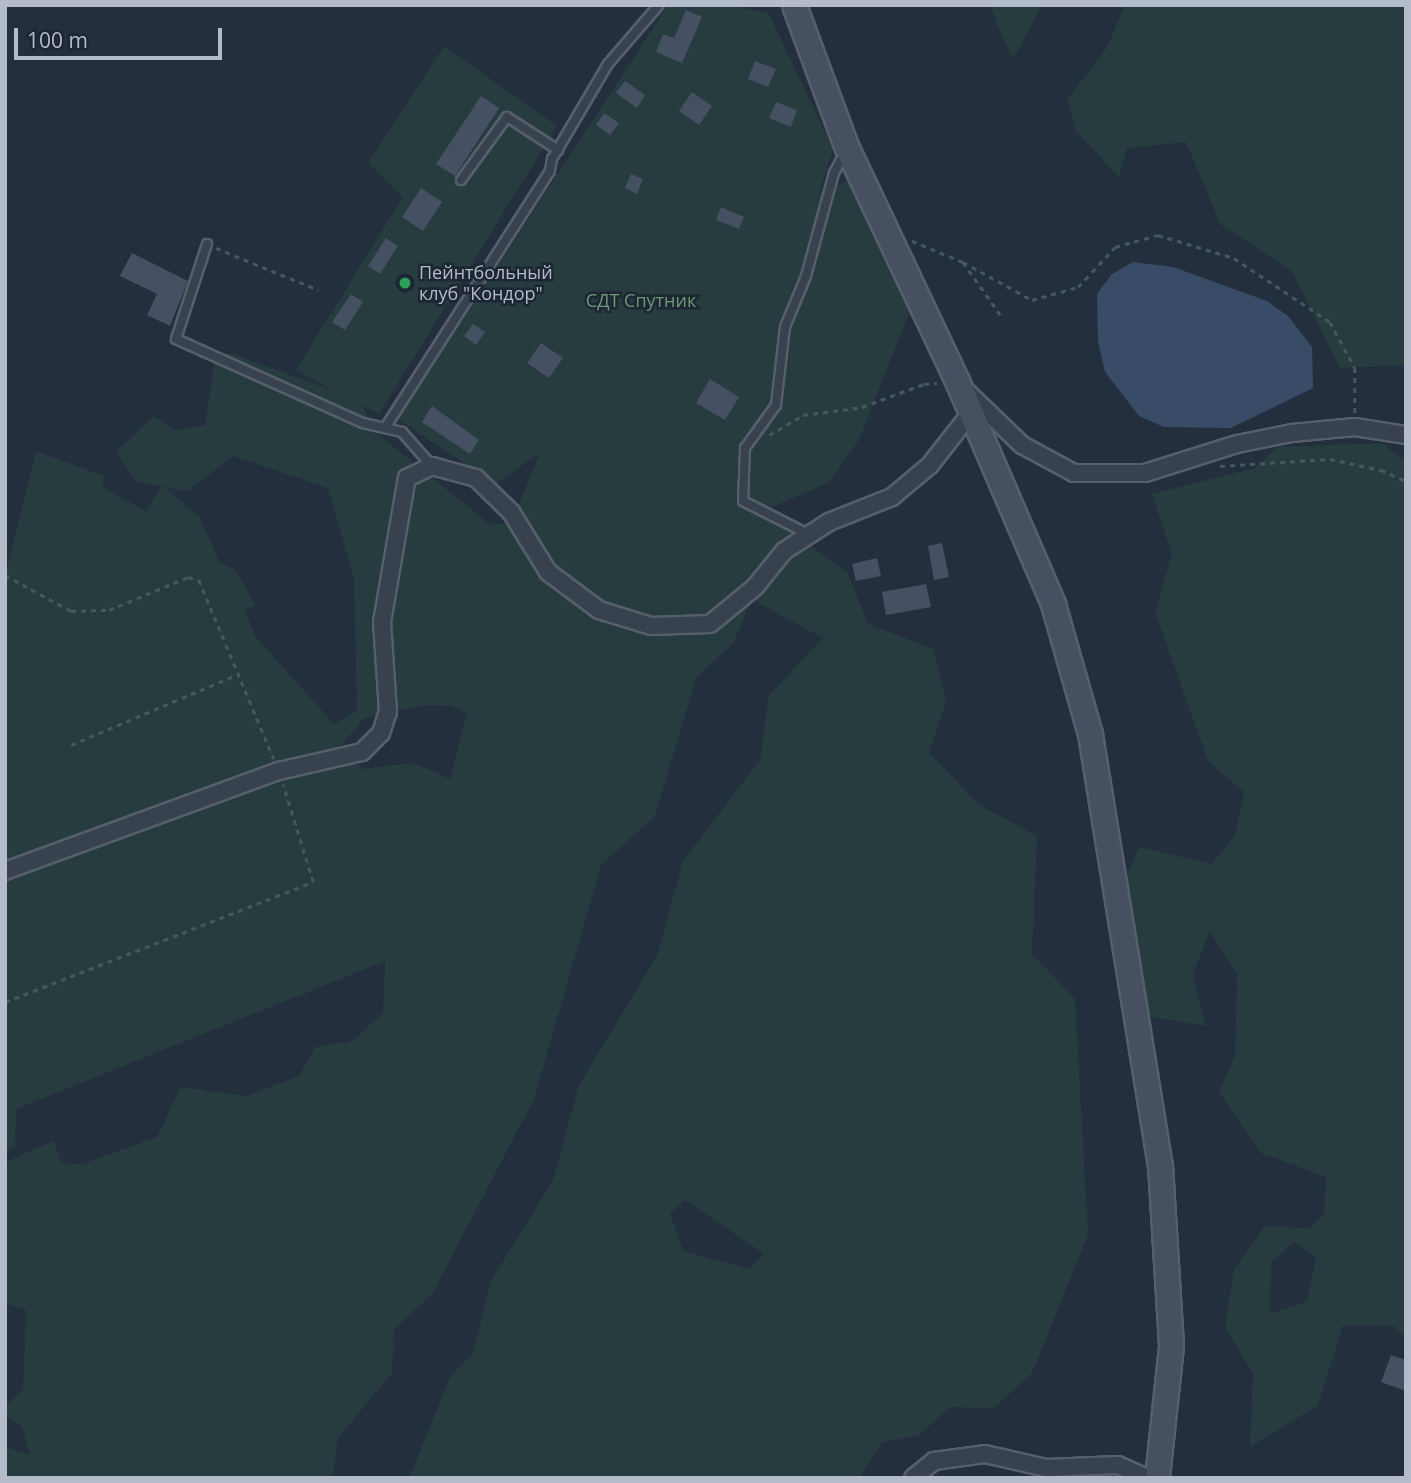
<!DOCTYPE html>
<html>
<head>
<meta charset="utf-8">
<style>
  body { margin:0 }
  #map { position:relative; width:1411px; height:1483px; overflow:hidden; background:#242f3e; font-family:"Open Sans",sans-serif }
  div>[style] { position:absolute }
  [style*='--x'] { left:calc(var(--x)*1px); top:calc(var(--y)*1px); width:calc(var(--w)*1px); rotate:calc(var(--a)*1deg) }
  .green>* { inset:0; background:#263c3f }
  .water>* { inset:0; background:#394c67 }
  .building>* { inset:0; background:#455162 }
  .path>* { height:2.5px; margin-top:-1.25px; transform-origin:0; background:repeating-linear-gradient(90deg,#44595c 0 5px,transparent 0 10px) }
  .roads { filter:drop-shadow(2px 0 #565f6c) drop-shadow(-2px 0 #565f6c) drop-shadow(0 2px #565f6c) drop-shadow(0 -2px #565f6c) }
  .service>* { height:8px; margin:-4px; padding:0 4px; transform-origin:4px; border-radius:4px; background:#38414e }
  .minor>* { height:16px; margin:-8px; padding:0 8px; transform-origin:8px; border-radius:8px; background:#38414e }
  .secondary>* { height:23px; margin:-11.5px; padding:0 11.5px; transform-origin:11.5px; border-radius:11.5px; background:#465061 }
  .dots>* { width:19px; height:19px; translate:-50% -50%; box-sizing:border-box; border:4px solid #1d2633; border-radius:50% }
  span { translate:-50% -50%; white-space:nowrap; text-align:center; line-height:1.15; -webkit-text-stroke:5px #1d2633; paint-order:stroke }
  .poi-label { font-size:18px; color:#b4bcc9 }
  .left { translate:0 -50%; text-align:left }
  .park-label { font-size:18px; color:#6b9a76 }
  .frame { position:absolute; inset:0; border:7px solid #b4bcc9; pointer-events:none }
  .scale { position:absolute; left:14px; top:28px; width:208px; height:32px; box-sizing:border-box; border:4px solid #b4bcc9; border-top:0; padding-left:9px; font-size:21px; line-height:24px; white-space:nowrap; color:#b4bcc9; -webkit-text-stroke:5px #1d2633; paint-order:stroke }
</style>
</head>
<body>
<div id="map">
  <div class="green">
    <div style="clip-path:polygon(evenodd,668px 5px,731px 5px,769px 14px,833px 149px,820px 190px,854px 179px,912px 305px,859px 440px,828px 483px,762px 511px,847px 572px,868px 624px,933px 649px,946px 701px,929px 752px,979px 805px,1037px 836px,1032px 954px,1075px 999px,1088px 1235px,1032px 1373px,994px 1408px,950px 1407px,919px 1435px,882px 1442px,859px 1478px,409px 1478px,451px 1375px,473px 1354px,491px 1281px,553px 1180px,579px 1085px,657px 956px,683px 861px,760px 760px,769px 695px,823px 638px,751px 599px,734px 642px,696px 678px,655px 816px,601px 865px,534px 1099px,432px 1294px,394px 1329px,392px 1373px,338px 1438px,332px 1478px,5px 1478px,5px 1447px,30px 1455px,22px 1427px,5px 1415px,5px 1407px,23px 1390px,26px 1310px,5px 1303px,5px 1162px,54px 1141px,61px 1163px,83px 1164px,157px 1137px,181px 1087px,247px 1096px,299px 1076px,315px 1047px,352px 1041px,383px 1013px,385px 961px,16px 1109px,15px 1148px,5px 1149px,5px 577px,36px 451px,106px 477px,102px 487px,146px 511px,162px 486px,137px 482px,116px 452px,154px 416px,175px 431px,205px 425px,215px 359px,230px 353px,336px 392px,296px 370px,403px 197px,368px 163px,444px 46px,557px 126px,379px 414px,363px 406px,374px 431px,488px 523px,511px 524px,540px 453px,495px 484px,398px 419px,668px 5px,233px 456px,328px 488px,354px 578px,357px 710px,334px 724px,255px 636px,245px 611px,256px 605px,235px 570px,219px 562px,200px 517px,164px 487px,188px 491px,233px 456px,668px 5px,423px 705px,453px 706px,467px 714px,450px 779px,414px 763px,362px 769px,341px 746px,364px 718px,423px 705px,668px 5px,685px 1200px,763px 1253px,764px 1254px,749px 1268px,683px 1251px,670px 1213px,685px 1200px)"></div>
    <div style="clip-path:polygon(990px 5px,1042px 5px,1013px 59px,996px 22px)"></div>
    <div style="clip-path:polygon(1125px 5px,1406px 5px,1406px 365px,1340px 368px,1292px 271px,1220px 224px,1186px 142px,1127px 148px,1119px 177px,1076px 131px,1067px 100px,1106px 49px)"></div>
    <div style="clip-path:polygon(evenodd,1382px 443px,1406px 462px,1406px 1339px,1394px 1326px,1343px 1325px,1318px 1405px,1250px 1447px,1253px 1373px,1225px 1328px,1234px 1269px,1265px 1226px,1309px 1228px,1324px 1214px,1326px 1177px,1261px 1153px,1219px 1092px,1235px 1056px,1237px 975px,1210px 931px,1193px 974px,1206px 1026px,1148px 1016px,1123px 883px,1139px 847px,1212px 864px,1235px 835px,1244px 792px,1208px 761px,1155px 612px,1172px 554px,1152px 494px,1255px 468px,1278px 447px,1382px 443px,1294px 1242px,1316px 1258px,1307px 1301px,1270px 1314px,1271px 1263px,1294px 1242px)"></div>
  </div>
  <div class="water">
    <div style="clip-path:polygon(1133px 262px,1173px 267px,1267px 301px,1288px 316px,1312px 347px,1313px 388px,1231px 428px,1164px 427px,1139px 416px,1105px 372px,1098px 341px,1097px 294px,1112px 274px)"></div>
  </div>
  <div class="building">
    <div style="clip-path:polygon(686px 10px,702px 17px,682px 63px,656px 52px,663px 34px,674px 38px)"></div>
    <div style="clip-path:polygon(755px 61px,776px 69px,768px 87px,748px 79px)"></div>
    <div style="clip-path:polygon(625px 81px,645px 95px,637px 108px,616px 93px)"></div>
    <div style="clip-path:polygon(692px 92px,712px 106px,699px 125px,679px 111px)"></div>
    <div style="clip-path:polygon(481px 96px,499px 108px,455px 176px,436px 164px)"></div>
    <div style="clip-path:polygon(776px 102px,797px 110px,791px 127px,769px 118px)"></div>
    <div style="clip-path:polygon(604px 113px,619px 123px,610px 135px,596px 125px)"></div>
    <div style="clip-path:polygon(631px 174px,643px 179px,637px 194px,625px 188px)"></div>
    <div style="clip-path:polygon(421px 188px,442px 202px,423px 231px,402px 217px)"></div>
    <div style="clip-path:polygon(721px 207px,744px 217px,739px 229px,716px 220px)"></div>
    <div style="clip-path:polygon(386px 238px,398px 246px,380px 274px,368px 266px)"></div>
    <div style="clip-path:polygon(132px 253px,188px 281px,170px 326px,147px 315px,157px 294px,120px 276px)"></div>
    <div style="clip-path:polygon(351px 294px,363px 302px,345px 330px,332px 322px)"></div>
    <div style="clip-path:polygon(473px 324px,485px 332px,476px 345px,464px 336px)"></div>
    <div style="clip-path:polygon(541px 343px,563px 358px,549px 378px,527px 363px)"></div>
    <div style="clip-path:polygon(710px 379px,739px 397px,725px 420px,696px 403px)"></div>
    <div style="clip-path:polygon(432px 406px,479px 440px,470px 454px,422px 422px)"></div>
    <div style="clip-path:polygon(942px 543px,949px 577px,934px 580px,928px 546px)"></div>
    <div style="clip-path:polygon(877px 558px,881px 576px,856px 581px,852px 564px)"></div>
    <div style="clip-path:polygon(926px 584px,931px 607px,886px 615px,882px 592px)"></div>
    <div style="clip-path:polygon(1391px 1355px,1406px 1360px,1406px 1391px,1381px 1382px)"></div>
  </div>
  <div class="path">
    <div style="--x:912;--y:241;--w:55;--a:22.4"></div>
    <div style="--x:963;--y:262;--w:67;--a:54.7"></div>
    <div style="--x:216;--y:248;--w:111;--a:22.2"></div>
    <div style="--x:963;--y:262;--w:79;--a:28.8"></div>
    <div style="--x:1032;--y:300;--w:48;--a:-15.8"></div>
    <div style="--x:1078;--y:287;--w:54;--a:-47.2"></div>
    <div style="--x:1115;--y:247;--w:45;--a:-15.6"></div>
    <div style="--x:1158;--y:235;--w:79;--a:16.8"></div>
    <div style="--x:1234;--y:258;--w:115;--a:33.7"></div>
    <div style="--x:1330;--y:322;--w:52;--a:61.5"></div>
    <div style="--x:1355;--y:368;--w:45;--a:90"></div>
    <div style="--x:769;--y:435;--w:39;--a:-30"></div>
    <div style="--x:803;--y:415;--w:60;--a:-7.7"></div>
    <div style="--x:862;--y:407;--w:66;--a:-20.4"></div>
    <div style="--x:924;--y:384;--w:13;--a:-4"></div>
    <div style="--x:1220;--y:466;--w:110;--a:-3.6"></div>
    <div style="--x:1330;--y:459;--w:52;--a:12.2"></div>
    <div style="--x:1381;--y:470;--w:27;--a:24"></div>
    <div style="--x:5;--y:575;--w:75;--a:28.6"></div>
    <div style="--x:71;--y:611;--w:38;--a:-2"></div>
    <div style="--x:109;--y:610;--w:86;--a:-22.7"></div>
    <div style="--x:188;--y:577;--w:11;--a:15"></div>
    <div style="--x:199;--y:580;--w:194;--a:67.3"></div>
    <div style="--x:71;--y:745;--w:181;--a:-23"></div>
    <div style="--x:5;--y:1002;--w:331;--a:-21.3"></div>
    <div style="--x:313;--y:882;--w:102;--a:-107.2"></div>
  </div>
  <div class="roads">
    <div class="service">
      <div style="--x:461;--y:180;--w:78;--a:-53.9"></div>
      <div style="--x:507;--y:117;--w:61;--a:32.9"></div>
      <div style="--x:207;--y:244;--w:100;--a:108.1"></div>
      <div style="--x:176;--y:339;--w:205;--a:24.2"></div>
      <div style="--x:363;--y:423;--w:40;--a:13"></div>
      <div style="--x:402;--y:432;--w:45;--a:48.6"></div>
      <div style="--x:385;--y:428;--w:305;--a:-57.3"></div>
      <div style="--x:550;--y:171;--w:12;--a:-81"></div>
      <div style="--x:552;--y:159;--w:110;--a:-59.5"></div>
      <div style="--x:608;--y:64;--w:78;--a:-49.2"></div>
      <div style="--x:810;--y:535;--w:75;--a:-153.1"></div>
      <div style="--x:743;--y:501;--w:53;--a:-87.8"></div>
      <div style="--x:745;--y:448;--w:53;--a:-54.2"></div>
      <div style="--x:776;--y:405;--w:79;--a:-83.4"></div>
      <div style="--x:785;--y:327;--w:55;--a:-67.6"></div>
      <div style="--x:806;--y:276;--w:107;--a:-74.8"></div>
      <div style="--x:834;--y:173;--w:24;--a:-62"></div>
    </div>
    <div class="minor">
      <div style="--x:965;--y:390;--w:79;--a:44"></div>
      <div style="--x:1022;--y:445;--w:59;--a:28.3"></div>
      <div style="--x:1074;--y:473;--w:71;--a:0"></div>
      <div style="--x:1145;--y:473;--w:96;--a:-17.5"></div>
      <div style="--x:1237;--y:444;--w:56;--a:-11.3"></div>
      <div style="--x:1292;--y:433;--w:63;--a:-5.4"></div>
      <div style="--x:1355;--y:427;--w:52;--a:8.9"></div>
      <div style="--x:5;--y:871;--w:292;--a:-20.1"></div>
      <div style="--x:279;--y:771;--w:85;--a:-12.9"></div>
      <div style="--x:362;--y:752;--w:27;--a:-45"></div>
      <div style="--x:381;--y:733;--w:22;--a:-72"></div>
      <div style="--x:388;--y:712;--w:90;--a:-93.8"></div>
      <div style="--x:382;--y:622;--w:146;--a:-80.2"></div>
      <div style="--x:407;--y:478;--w:28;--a:-26"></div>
      <div style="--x:432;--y:466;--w:46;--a:15.3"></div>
      <div style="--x:476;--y:478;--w:49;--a:44.2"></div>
      <div style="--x:511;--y:512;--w:70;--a:58.3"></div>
      <div style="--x:548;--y:572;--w:64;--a:36.7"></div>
      <div style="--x:599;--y:610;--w:54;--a:17.1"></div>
      <div style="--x:651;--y:626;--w:59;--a:-1.9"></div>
      <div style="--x:710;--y:624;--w:58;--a:-39.4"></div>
      <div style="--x:755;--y:587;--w:46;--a:-51.1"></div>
      <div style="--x:784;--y:551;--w:54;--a:-32.8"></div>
      <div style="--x:829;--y:522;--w:68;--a:-21.6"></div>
      <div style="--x:892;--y:497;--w:50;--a:-40.1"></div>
      <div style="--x:930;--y:465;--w:65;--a:-51.9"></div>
      <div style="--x:913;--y:1478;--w:27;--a:-39"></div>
      <div style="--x:934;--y:1461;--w:51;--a:-7.8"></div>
      <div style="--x:985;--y:1454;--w:63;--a:12.9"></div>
      <div style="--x:1046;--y:1468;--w:72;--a:-2.4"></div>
      <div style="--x:1118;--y:1465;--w:32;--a:24"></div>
    </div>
    <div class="secondary">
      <div style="--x:794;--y:5;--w:153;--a:69.7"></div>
      <div style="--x:847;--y:148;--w:260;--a:64.7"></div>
      <div style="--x:958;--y:383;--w:241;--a:66.7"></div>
      <div style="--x:1053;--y:604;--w:135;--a:74.1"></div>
      <div style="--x:1090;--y:734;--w:437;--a:80.8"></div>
      <div style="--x:1160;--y:1165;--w:181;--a:86.5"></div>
      <div style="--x:1171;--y:1346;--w:133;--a:96.1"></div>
    </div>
  </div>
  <div class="dots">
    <div style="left:405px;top:283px;background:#2e9e5b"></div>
  </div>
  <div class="poi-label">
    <span class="left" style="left:419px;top:283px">Пейнтбольный<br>клуб "Кондор"</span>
  </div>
  <div class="park-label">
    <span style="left:641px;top:300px">СДТ Спутник</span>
  </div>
  <div class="frame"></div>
  <div class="scale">100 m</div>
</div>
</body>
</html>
